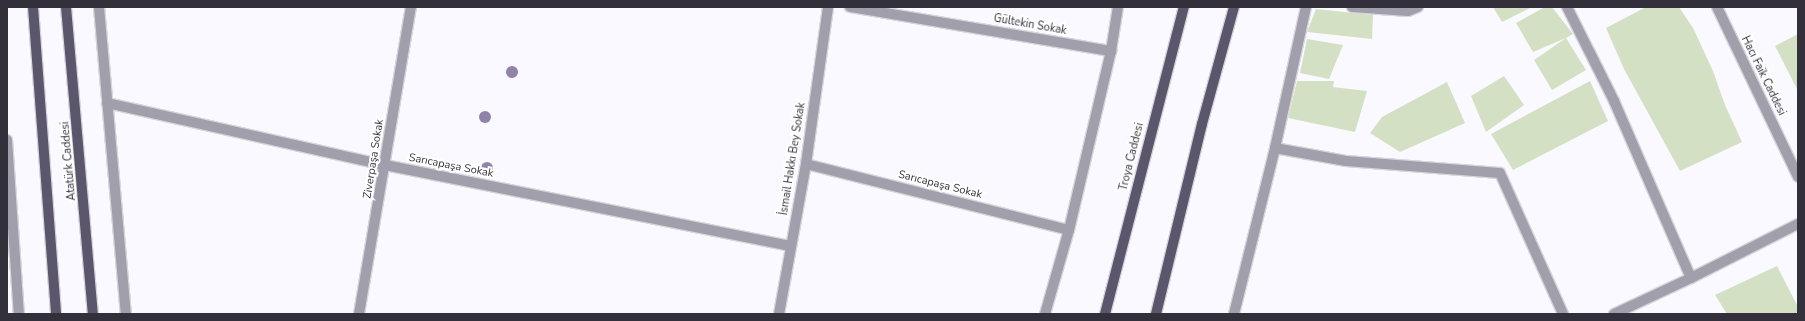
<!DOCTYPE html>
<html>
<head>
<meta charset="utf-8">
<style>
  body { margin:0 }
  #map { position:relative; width:1805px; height:321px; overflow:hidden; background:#faf9ff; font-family:"Nunito Sans",sans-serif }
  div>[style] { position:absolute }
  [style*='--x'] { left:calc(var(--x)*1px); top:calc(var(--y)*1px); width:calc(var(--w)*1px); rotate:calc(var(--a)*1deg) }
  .building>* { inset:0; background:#d4e0c3 }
  .roads { filter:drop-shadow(1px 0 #d6d5dc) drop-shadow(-1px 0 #d6d5dc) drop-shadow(0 1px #d6d5dc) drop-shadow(0 -1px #d6d5dc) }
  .minor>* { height:10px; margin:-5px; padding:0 5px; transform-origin:5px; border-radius:5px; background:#a29fac }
  .major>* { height:10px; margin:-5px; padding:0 5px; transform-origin:5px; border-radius:5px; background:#5b566c }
  .trees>* { width:12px; height:12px; margin:-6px; border-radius:50%; background:#9082a8 }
  span { translate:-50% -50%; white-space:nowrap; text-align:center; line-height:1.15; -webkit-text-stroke:4px #fff; paint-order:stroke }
  .street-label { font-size:11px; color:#33303c }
  .frame { position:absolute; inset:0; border:8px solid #33303c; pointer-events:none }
</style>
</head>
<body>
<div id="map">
  <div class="building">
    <div style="clip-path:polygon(1493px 7px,1532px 7px,1502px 22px)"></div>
    <div style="clip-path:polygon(1545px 7px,1552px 7px,1573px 34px,1566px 38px,1586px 70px,1552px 90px,1534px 60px,1566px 38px,1533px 52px,1516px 23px)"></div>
    <div style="clip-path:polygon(1646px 7px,1679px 7px,1693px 28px,1713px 71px,1725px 105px,1742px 142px,1680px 171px,1624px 69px,1606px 28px)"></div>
    <div style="clip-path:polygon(1316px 9px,1373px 15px,1372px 39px,1307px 32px)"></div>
    <div style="clip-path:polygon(1798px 34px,1798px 91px,1775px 46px)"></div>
    <div style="clip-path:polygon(1307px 39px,1343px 45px,1329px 79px,1300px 73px)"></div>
    <div style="clip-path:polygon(1504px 76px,1524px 105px,1486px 132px,1471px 96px)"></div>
    <div style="clip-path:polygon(1297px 81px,1334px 81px,1333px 87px,1367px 91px,1355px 132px,1288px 118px)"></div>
    <div style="clip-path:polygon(1590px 81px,1608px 121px,1513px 170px,1491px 134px)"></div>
    <div style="clip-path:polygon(1447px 82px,1465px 123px,1400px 152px,1370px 133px,1382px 117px)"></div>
    <div style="clip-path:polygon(1777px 266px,1798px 307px,1798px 314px,1727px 314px,1715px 295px)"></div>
  </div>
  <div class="roads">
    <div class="minor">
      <div style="--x:99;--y:7;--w:308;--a:85"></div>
      <div style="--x:850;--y:7;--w:265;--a:9.6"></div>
      <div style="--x:1352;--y:7;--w:56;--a:4.1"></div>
      <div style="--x:1408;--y:11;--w:11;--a:-22"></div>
      <div style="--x:1567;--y:7;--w:105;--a:63.4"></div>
      <div style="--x:1614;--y:101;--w:193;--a:66.5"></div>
      <div style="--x:1717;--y:7;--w:188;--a:64.5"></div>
      <div style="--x:107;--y:103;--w:285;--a:12.6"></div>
      <div style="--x:385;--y:165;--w:414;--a:11.3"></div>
      <div style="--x:7;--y:140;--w:174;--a:86.1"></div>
      <div style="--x:1275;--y:148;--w:72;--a:10.4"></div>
      <div style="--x:1346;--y:161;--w:154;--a:4.5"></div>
      <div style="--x:1500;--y:173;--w:154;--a:65.9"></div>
      <div style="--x:806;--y:164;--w:271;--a:14.1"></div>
      <div style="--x:359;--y:314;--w:311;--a:-80.4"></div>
      <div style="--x:779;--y:314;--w:152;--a:-79.8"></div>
      <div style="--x:806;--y:164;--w:159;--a:-82"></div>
      <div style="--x:1045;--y:314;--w:87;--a:-74.1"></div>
      <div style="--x:1069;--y:230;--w:184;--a:-76.8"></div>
      <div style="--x:1111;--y:51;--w:45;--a:-81"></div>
      <div style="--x:1234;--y:314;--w:171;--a:-76.1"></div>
      <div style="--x:1275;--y:148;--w:144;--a:-77.6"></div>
      <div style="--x:1614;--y:314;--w:85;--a:-25.1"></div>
      <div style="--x:1691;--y:278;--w:120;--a:-26.8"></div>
    </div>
    <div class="major">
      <div style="--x:33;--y:7;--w:308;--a:85.7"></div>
      <div style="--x:66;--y:7;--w:308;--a:85"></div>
      <div style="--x:1105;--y:314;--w:317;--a:-75.6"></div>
      <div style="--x:1156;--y:314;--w:195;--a:-76.4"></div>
      <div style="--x:1202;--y:124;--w:121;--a:-74.7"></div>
    </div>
  </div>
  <div class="trees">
    <div style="left:512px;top:72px"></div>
    <div style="left:485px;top:117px"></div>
    <div style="left:487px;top:168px"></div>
  </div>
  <div class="street-label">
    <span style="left:1030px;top:25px;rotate:10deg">Gültekin Sokak</span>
    <span style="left:1763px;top:76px;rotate:64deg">Hacı Faik Caddesi</span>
    <span style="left:1132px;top:157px;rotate:-76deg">Troya Caddesi</span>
    <span style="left:374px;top:159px;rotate:-81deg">Ziverpaşa Sokak</span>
    <span style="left:793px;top:159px;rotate:-81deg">İsmail Hakkı Bey Sokak</span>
    <span style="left:69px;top:161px;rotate:-95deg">Atatürk Caddesi</span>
    <span style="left:451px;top:166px;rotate:11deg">Sarıcapaşa Sokak</span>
    <span style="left:940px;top:185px;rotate:14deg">Sarıcapaşa Sokak</span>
  </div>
  <div class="frame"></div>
</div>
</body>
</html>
